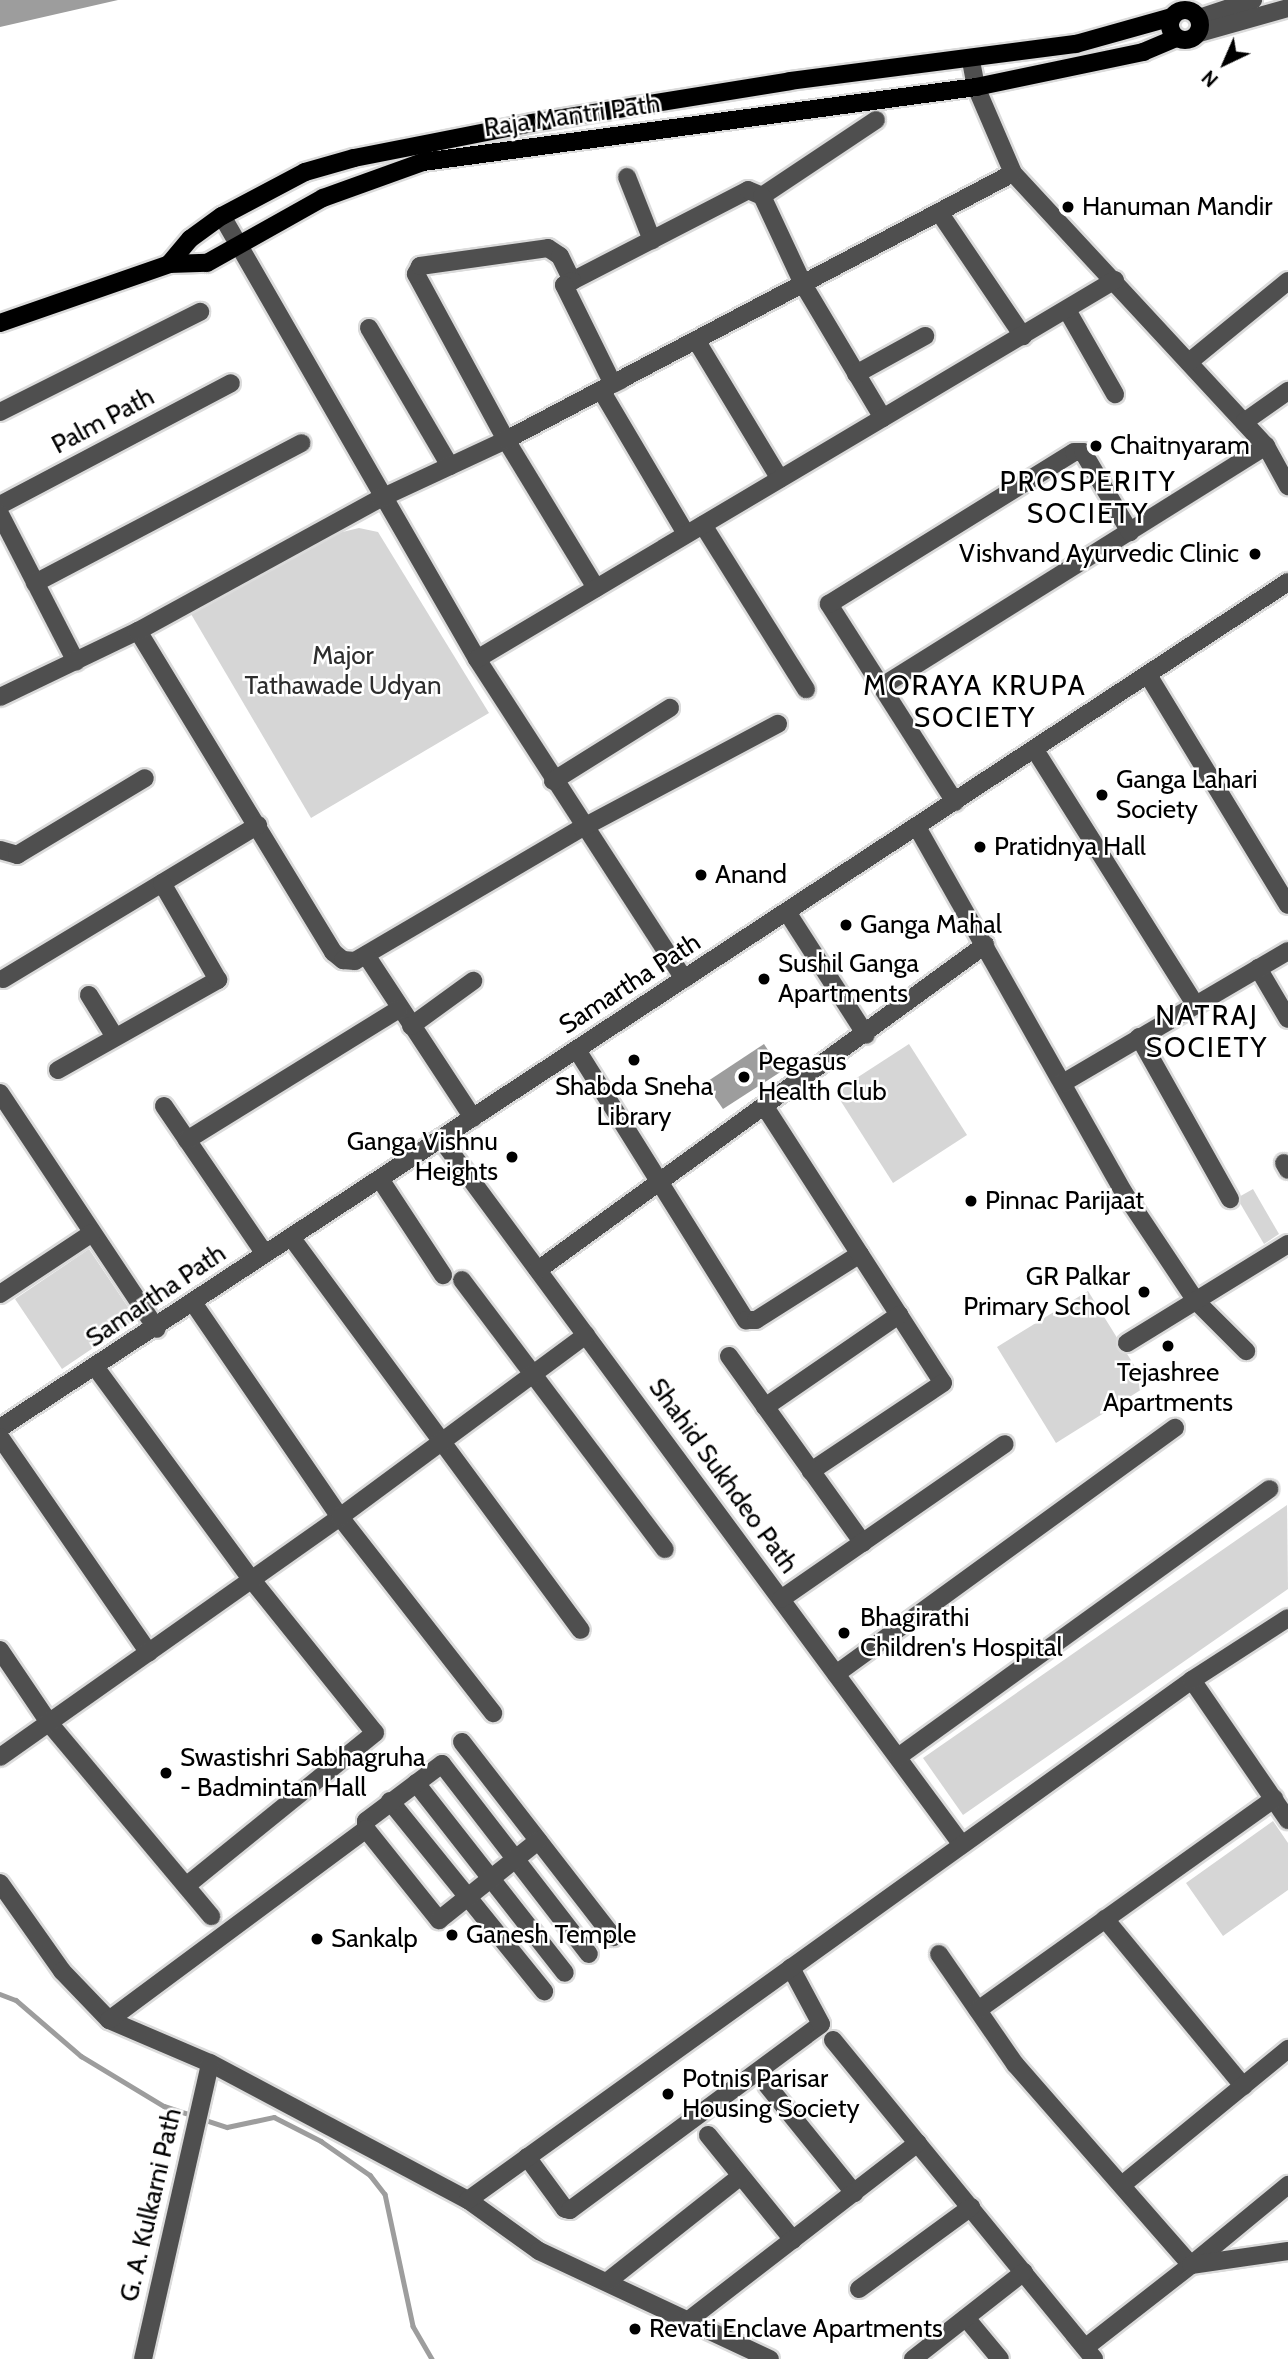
<!DOCTYPE html>
<html>
<head>
<meta charset="utf-8">
<style>
  body { margin:0 }
  #map { position:relative; width:1288px; height:2359px; overflow:hidden; background:#fff; font-family:Cabin,sans-serif }
  div>[style] { position:absolute }
  [style*='--x'] { left:calc(var(--x)*1px); top:calc(var(--y)*1px); width:calc(var(--w)*1px); rotate:calc(var(--a)*1deg) }
  .green>* { inset:0; background:#d6d6d6 }
  .water>* { inset:0; background:#9d9d9d }
  .stream>* { height:4.5px; margin:-2.25px; padding:0 2.25px; transform-origin:2.25px; border-radius:2.25px; background:#9d9d9d }
  .roads { filter:drop-shadow(2px 0 #dbdbdb) drop-shadow(-2px 0 #dbdbdb) drop-shadow(0 2px #dbdbdb) drop-shadow(0 -2px #dbdbdb) }
  .minor>* { height:18px; margin:-9px; padding:0 9px; transform-origin:9px; border-radius:9px; background:#4f4f4f }
  .major>* { height:18px; margin:-9px; padding:0 9px; transform-origin:9px; border-radius:9px; background:#000 }
  .major>.ring { margin:-9px; padding:0; box-sizing:content-box; background:none; border:18px solid #000; border-radius:50% }
  .dots>* { width:19px; height:19px; translate:-50% -50%; box-sizing:border-box; border:4px solid #fff; border-radius:50% }
  span { translate:-50% -50%; white-space:nowrap; text-align:center; line-height:1.15; -webkit-text-stroke:5px #fff; paint-order:stroke }
  .street-label { font-size:26px; color:#000 }
  .poi-label { font-size:26px; color:#000 }
  .left { translate:0 -50%; text-align:left }
  .right { translate:-100% -50%; text-align:right }
  .park-label { font-size:26px; color:#2d2d2d }
  .neighbourhood-label { font-size:28px; color:#000; letter-spacing:2px }
  .north { position:absolute; left:1190px; top:28px; width:70px; height:70px; -webkit-text-stroke:5px #fff; paint-order:stroke; rotate:224deg; font-size:19px; font-weight:700; line-height:28px; text-align:center; color:#000 }
  .north::after { content:''; display:block; margin:auto; width:24px; height:32px; background:#000; clip-path:polygon(50% 0,100% 100%,50% 72%,0 100%) }
</style>
</head>
<body>
<div id="map">
  <div class="green">
    <div style="clip-path:polygon(359px 528px,378px 532px,489px 713px,311px 818px,191px 614px,334px 534px)"></div>
    <div style="clip-path:polygon(909px 1044px,967px 1135px,893px 1183px,835px 1092px)"></div>
    <div style="clip-path:polygon(1253px 1189px,1279px 1234px,1264px 1244px,1237px 1198px)"></div>
    <div style="clip-path:polygon(89px 1249px,136px 1319px,62px 1369px,15px 1299px)"></div>
    <div style="clip-path:polygon(1088px 1291px,1147px 1386px,1056px 1443px,997px 1347px)"></div>
    <div style="clip-path:polygon(1287px 1505px,1288px 1589px,963px 1815px,923px 1758px)"></div>
    <div style="clip-path:polygon(1273px 1821px,1288px 1843px,1288px 1890px,1223px 1936px,1186px 1883px)"></div>
  </div>
  <div class="water">
    <div style="clip-path:polygon(0 0,118px 0,0 27px)"></div>
    <div style="clip-path:polygon(764px 1044px,782px 1071px,723px 1109px,705px 1083px)"></div>
  </div>
  <div class="stream">
    <div style="--x:0;--y:1994;--w:17;--a:21"></div>
    <div style="--x:16;--y:2000;--w:86;--a:40.7"></div>
    <div style="--x:81;--y:2056;--w:97;--a:31.1"></div>
    <div style="--x:164;--y:2106;--w:32;--a:18"></div>
    <div style="--x:202;--y:2119;--w:26;--a:18"></div>
    <div style="--x:227;--y:2127;--w:48;--a:-12"></div>
    <div style="--x:274;--y:2117;--w:53;--a:27.1"></div>
    <div style="--x:321;--y:2141;--w:60;--a:34.8"></div>
    <div style="--x:370;--y:2175;--w:24;--a:52"></div>
    <div style="--x:385;--y:2194;--w:135;--a:78"></div>
    <div style="--x:413;--y:2326;--w:38;--a:60"></div>
  </div>
  <div class="roads">
    <div class="minor">
      <div style="--x:1199;--y:18;--w:57;--a:-18.4"></div>
      <div style="--x:1199;--y:33;--w:92;--a:-15.7"></div>
      <div style="--x:971;--y:61;--w:26;--a:79"></div>
      <div style="--x:976;--y:87;--w:94;--a:66.7"></div>
      <div style="--x:1013;--y:173;--w:372;--a:47.2"></div>
      <div style="--x:1266;--y:446;--w:46;--a:61.2"></div>
      <div style="--x:627;--y:177;--w:68;--a:68.4"></div>
      <div style="--x:762;--y:196;--w:137;--a:-33.7"></div>
      <div style="--x:939;--y:212;--w:150;--a:55.9"></div>
      <div style="--x:222;--y:216;--w:511;--a:60.07"></div>
      <div style="--x:477;--y:659;--w:381;--a:57.1"></div>
      <div style="--x:572;--y:281;--w:198;--a:-27.3"></div>
      <div style="--x:748;--y:190;--w:15;--a:23"></div>
      <div style="--x:762;--y:196;--w:97;--a:65"></div>
      <div style="--x:803;--y:284;--w:156;--a:59.2"></div>
      <div style="--x:1067;--y:310;--w:97;--a:60.3"></div>
      <div style="--x:369;--y:328;--w:160;--a:59.6"></div>
      <div style="--x:696;--y:340;--w:162;--a:58.9"></div>
      <div style="--x:1189;--y:362;--w:128;--a:-39.3"></div>
      <div style="--x:856;--y:374;--w:79;--a:-28.8"></div>
      <div style="--x:601;--y:390;--w:167;--a:59.4"></div>
      <div style="--x:0;--y:412;--w:224;--a:-26.6"></div>
      <div style="--x:1244;--y:422;--w:54;--a:-35.2"></div>
      <div style="--x:0;--y:505;--w:261;--a:-27.8"></div>
      <div style="--x:0;--y:514;--w:166;--a:62.8"></div>
      <div style="--x:703;--y:525;--w:194;--a:57.9"></div>
      <div style="--x:35;--y:583;--w:301;--a:-27.7"></div>
      <div style="--x:596;--y:588;--w:173;--a:-121.3"></div>
      <div style="--x:506;--y:440;--w:189;--a:-118.5"></div>
      <div style="--x:416;--y:274;--w:9;--a:-63"></div>
      <div style="--x:420;--y:266;--w:129;--a:-8"></div>
      <div style="--x:548;--y:248;--w:14;--a:34"></div>
      <div style="--x:560;--y:256;--w:28;--a:64"></div>
      <div style="--x:572;--y:281;--w:9;--a:153"></div>
      <div style="--x:564;--y:285;--w:110;--a:63.7"></div>
      <div style="--x:613;--y:384;--w:9;--a:-27"></div>
      <div style="--x:138;--y:631;--w:376;--a:58.7"></div>
      <div style="--x:333;--y:952;--w:13;--a:39"></div>
      <div style="--x:343;--y:960;--w:12;--a:5"></div>
      <div style="--x:355;--y:961;--w:263;--a:-30.4"></div>
      <div style="--x:582;--y:828;--w:222;--a:-28"></div>
      <div style="--x:477;--y:659;--w:742;--a:-30.71"></div>
      <div style="--x:1148;--y:675;--w:269;--a:58.7"></div>
      <div style="--x:882;--y:686;--w:453;--a:-32"></div>
      <div style="--x:0;--y:697;--w:153;--a:-25.6"></div>
      <div style="--x:138;--y:631;--w:277;--a:-28.7"></div>
      <div style="--x:381;--y:498;--w:138;--a:-24.9"></div>
      <div style="--x:506;--y:440;--w:573;--a:-27.77"></div>
      <div style="--x:1035;--y:750;--w:300;--a:57.8"></div>
      <div style="--x:553;--y:781;--w:138;--a:-32"></div>
      <div style="--x:955;--y:802;--w:235;--a:-122.5"></div>
      <div style="--x:829;--y:604;--w:288;--a:-31.8"></div>
      <div style="--x:1074;--y:452;--w:9;--a:0"></div>
      <div style="--x:1083;--y:452;--w:93;--a:59.6"></div>
      <div style="--x:917;--y:827;--w:420;--a:60.5"></div>
      <div style="--x:1124;--y:1193;--w:130;--a:56.3"></div>
      <div style="--x:1196;--y:1301;--w:71;--a:45"></div>
      <div style="--x:0;--y:850;--w:18;--a:16"></div>
      <div style="--x:17;--y:855;--w:149;--a:-31"></div>
      <div style="--x:787;--y:912;--w:146;--a:57.3"></div>
      <div style="--x:366;--y:955;--w:195;--a:56.7"></div>
      <div style="--x:1258;--y:968;--w:59;--a:59.5"></div>
      <div style="--x:3;--y:979;--w:298;--a:-31.1"></div>
      <div style="--x:89;--y:995;--w:49;--a:58.2"></div>
      <div style="--x:411;--y:1026;--w:77;--a:-36"></div>
      <div style="--x:1139;--y:1037;--w:186;--a:60.7"></div>
      <div style="--x:577;--y:1050;--w:319;--a:58"></div>
      <div style="--x:746;--y:1320;--w:10;--a:0"></div>
      <div style="--x:756;--y:1320;--w:123;--a:-32.4"></div>
      <div style="--x:58;--y:1070;--w:184;--a:-29.4"></div>
      <div style="--x:218;--y:980;--w:112;--a:-120"></div>
      <div style="--x:1063;--y:1083;--w:261;--a:-30.4"></div>
      <div style="--x:0;--y:1093;--w:283;--a:56.4"></div>
      <div style="--x:164;--y:1106;--w:179;--a:55.7"></div>
      <div style="--x:765;--y:1107;--w:328;--a:57.2"></div>
      <div style="--x:943;--y:1383;--w:159;--a:146.3"></div>
      <div style="--x:441;--y:1139;--w:877;--a:53.57"></div>
      <div style="--x:187;--y:1140;--w:249;--a:-31.7"></div>
      <div style="--x:1284;--y:1163;--w:8;--a:60"></div>
      <div style="--x:380;--y:1179;--w:115;--a:56.7"></div>
      <div style="--x:291;--y:1237;--w:488;--a:53.6"></div>
      <div style="--x:538;--y:1270;--w:553;--a:-36.02"></div>
      <div style="--x:462;--y:1280;--w:337;--a:53"></div>
      <div style="--x:0;--y:1294;--w:110;--a:-33.5"></div>
      <div style="--x:194;--y:1304;--w:258;--a:55.6"></div>
      <div style="--x:340;--y:1517;--w:249;--a:52"></div>
      <div style="--x:1127;--y:1343;--w:189;--a:-31.6"></div>
      <div style="--x:729;--y:1356;--w:230;--a:54.4"></div>
      <div style="--x:96;--y:1368;--w:263;--a:53.7"></div>
      <div style="--x:252;--y:1580;--w:196;--a:51.2"></div>
      <div style="--x:375;--y:1733;--w:243;--a:141"></div>
      <div style="--x:765;--y:1407;--w:163;--a:-34.5"></div>
      <div style="--x:0;--y:1428;--w:1541;--a:-33.3"></div>
      <div style="--x:0;--y:1437;--w:262;--a:55.4"></div>
      <div style="--x:781;--y:1599;--w:272;--a:-34.7"></div>
      <div style="--x:0;--y:1650;--w:89;--a:56"></div>
      <div style="--x:50;--y:1724;--w:251;--a:50"></div>
      <div style="--x:836;--y:1674;--w:419;--a:-36"></div>
      <div style="--x:1192;--y:1680;--w:170;--a:55.6"></div>
      <div style="--x:462;--y:1742;--w:247;--a:52.2"></div>
      <div style="--x:0;--y:1757;--w:416;--a:-35.2"></div>
      <div style="--x:340;--y:1517;--w:306;--a:-36.5"></div>
      <div style="--x:898;--y:1757;--w:458;--a:-35.8"></div>
      <div style="--x:416;--y:1783;--w:241;--a:51.9"></div>
      <div style="--x:390;--y:1801;--w:245;--a:51"></div>
      <div style="--x:366;--y:1829;--w:8;--a:-90"></div>
      <div style="--x:366;--y:1821;--w:95;--a:-36.9"></div>
      <div style="--x:442;--y:1764;--w:240;--a:52.3"></div>
      <div style="--x:0;--y:1883;--w:108;--a:54.8"></div>
      <div style="--x:62;--y:1971;--w:68;--a:46.2"></div>
      <div style="--x:109;--y:2020;--w:110;--a:23.1"></div>
      <div style="--x:210;--y:2063;--w:292;--a:28"></div>
      <div style="--x:468;--y:2200;--w:87;--a:35.7"></div>
      <div style="--x:539;--y:2251;--w:255;--a:25.1"></div>
      <div style="--x:1105;--y:1919;--w:217;--a:50.4"></div>
      <div style="--x:939;--y:1954;--w:134;--a:55.4"></div>
      <div style="--x:1015;--y:2064;--w:267;--a:48.8"></div>
      <div style="--x:1191;--y:2265;--w:126;--a:-39.5"></div>
      <div style="--x:978;--y:2010;--w:364;--a:-35.5"></div>
      <div style="--x:109;--y:2020;--w:320;--a:-36.6"></div>
      <div style="--x:366;--y:1829;--w:117;--a:51.3"></div>
      <div style="--x:439;--y:1920;--w:127;--a:-38.6"></div>
      <div style="--x:833;--y:2040;--w:412;--a:50.7"></div>
      <div style="--x:767;--y:2085;--w:139;--a:51.1"></div>
      <div style="--x:708;--y:2135;--w:135;--a:51"></div>
      <div style="--x:527;--y:2157;--w:64;--a:53.8"></div>
      <div style="--x:565;--y:2209;--w:5;--a:11"></div>
      <div style="--x:570;--y:2210;--w:312;--a:-36.5"></div>
      <div style="--x:821;--y:2024;--w:64;--a:-118.2"></div>
      <div style="--x:1122;--y:2185;--w:215;--a:-39.3"></div>
      <div style="--x:468;--y:2200;--w:891;--a:-35.69"></div>
      <div style="--x:1192;--y:1680;--w:114;--a:-32.9"></div>
      <div style="--x:608;--y:2281;--w:169;--a:-38.3"></div>
      <div style="--x:859;--y:2289;--w:139;--a:-36.2"></div>
      <div style="--x:966;--y:2318;--w:53;--a:50.3"></div>
      <div style="--x:690;--y:2319;--w:288;--a:-37.7"></div>
      <div style="--x:1086;--y:2347;--w:133;--a:-38"></div>
      <div style="--x:1191;--y:2265;--w:98;--a:-8.2"></div>
      <div style="--x:143;--y:2359;--w:303;--a:-77.2"></div>
      <div style="--x:913;--y:2359;--w:141;--a:-38.1"></div>
    </div>
    <div class="major">
      <div class="ring" style="left:1170px;top:10px;width:12px;height:12px"></div>
      <div style="--x:169;--y:264;--w:33;--a:-50"></div>
      <div style="--x:190;--y:239;--w:39;--a:-36"></div>
      <div style="--x:222;--y:216;--w:94;--a:-27.9"></div>
      <div style="--x:305;--y:172;--w:51;--a:-15.9"></div>
      <div style="--x:354;--y:158;--w:181;--a:-11.1"></div>
      <div style="--x:532;--y:123;--w:261;--a:-9.2"></div>
      <div style="--x:790;--y:81;--w:288;--a:-7.4"></div>
      <div style="--x:1076;--y:44;--w:100;--a:-15.7"></div>
      <div style="--x:0;--y:323;--w:179;--a:-19.2"></div>
      <div style="--x:169;--y:264;--w:38;--a:-2"></div>
      <div style="--x:207;--y:263;--w:133;--a:-29.3"></div>
      <div style="--x:323;--y:198;--w:106;--a:-19.8"></div>
      <div style="--x:423;--y:162;--w:558;--a:-7.72"></div>
      <div style="--x:976;--y:87;--w:171;--a:-11.8"></div>
      <div style="--x:1143;--y:52;--w:36;--a:-23"></div>
    </div>
  </div>
  <div class="dots">
    <div style="left:1068px;top:207px;background:#000"></div>
    <div style="left:1096px;top:446px;background:#000"></div>
    <div style="left:1255px;top:554px;background:#000"></div>
    <div style="left:1102px;top:795px;background:#000"></div>
    <div style="left:980px;top:847px;background:#000"></div>
    <div style="left:701px;top:875px;background:#000"></div>
    <div style="left:846px;top:925px;background:#000"></div>
    <div style="left:764px;top:979px;background:#000"></div>
    <div style="left:634px;top:1060px;background:#000"></div>
    <div style="left:744px;top:1077px;background:#000"></div>
    <div style="left:512px;top:1157px;background:#000"></div>
    <div style="left:971px;top:1201px;background:#000"></div>
    <div style="left:1144px;top:1292px;background:#000"></div>
    <div style="left:1168px;top:1346px;background:#000"></div>
    <div style="left:844px;top:1633px;background:#000"></div>
    <div style="left:166px;top:1773px;background:#000"></div>
    <div style="left:452px;top:1935px;background:#000"></div>
    <div style="left:317px;top:1939px;background:#000"></div>
    <div style="left:668px;top:2094px;background:#000"></div>
    <div style="left:635px;top:2329px;background:#000"></div>
  </div>
  <div class="street-label">
    <span style="left:572px;top:116px;rotate:-8deg">Raja Mantri Path</span>
    <span style="left:103px;top:421px;rotate:-28deg">Palm Path</span>
    <span style="left:630px;top:984px;rotate:-33deg">Samartha Path</span>
    <span style="left:156px;top:1296px;rotate:-34deg">Samartha Path</span>
    <span style="left:723px;top:1476px;rotate:54deg">Shahid Sukhdeo Path</span>
    <span style="left:151px;top:2205px;rotate:-77deg">G. A. Kulkarni Path</span>
  </div>
  <div class="poi-label">
    <span class="left" style="left:1082px;top:207px">Hanuman Mandir</span>
    <span class="left" style="left:1110px;top:446px">Chaitnyaram</span>
    <span class="right" style="left:1239px;top:554px">Vishvand Ayurvedic Clinic</span>
    <span class="left" style="left:1116px;top:795px">Ganga Lahari<br>Society</span>
    <span class="left" style="left:994px;top:847px">Pratidnya Hall</span>
    <span class="left" style="left:715px;top:875px">Anand</span>
    <span class="left" style="left:860px;top:925px">Ganga Mahal</span>
    <span class="left" style="left:778px;top:979px">Sushil Ganga<br>Apartments</span>
    <span class="left" style="left:758px;top:1077px">Pegasus<br>Health Club</span>
    <span style="left:634px;top:1102px">Shabda Sneha<br>Library</span>
    <span class="right" style="left:498px;top:1157px">Ganga Vishnu<br>Heights</span>
    <span class="left" style="left:985px;top:1201px">Pinnac Parijaat</span>
    <span class="right" style="left:1130px;top:1292px">GR Palkar<br>Primary School</span>
    <span style="left:1168px;top:1388px">Tejashree<br>Apartments</span>
    <span class="left" style="left:860px;top:1633px">Bhagirathi<br>Children's Hospital</span>
    <span class="left" style="left:180px;top:1773px">Swastishri Sabhagruha<br>- Badmintan Hall</span>
    <span class="left" style="left:466px;top:1935px">Ganesh Temple</span>
    <span class="left" style="left:331px;top:1939px">Sankalp</span>
    <span class="left" style="left:682px;top:2094px">Potnis Parisar<br>Housing Society</span>
    <span class="left" style="left:649px;top:2329px">Revati Enclave Apartments</span>
  </div>
  <div class="park-label">
    <span style="left:343px;top:671px">Major<br>Tathawade Udyan</span>
  </div>
  <div class="neighbourhood-label">
    <span style="left:1088px;top:497px">PROSPERITY<br>SOCIETY</span>
    <span style="left:975px;top:701px">MORAYA KRUPA<br>SOCIETY</span>
    <span style="left:1207px;top:1031px">NATRAJ<br>SOCIETY</span>
  </div>
  <div class="north">N</div>
</div>
</body>
</html>
